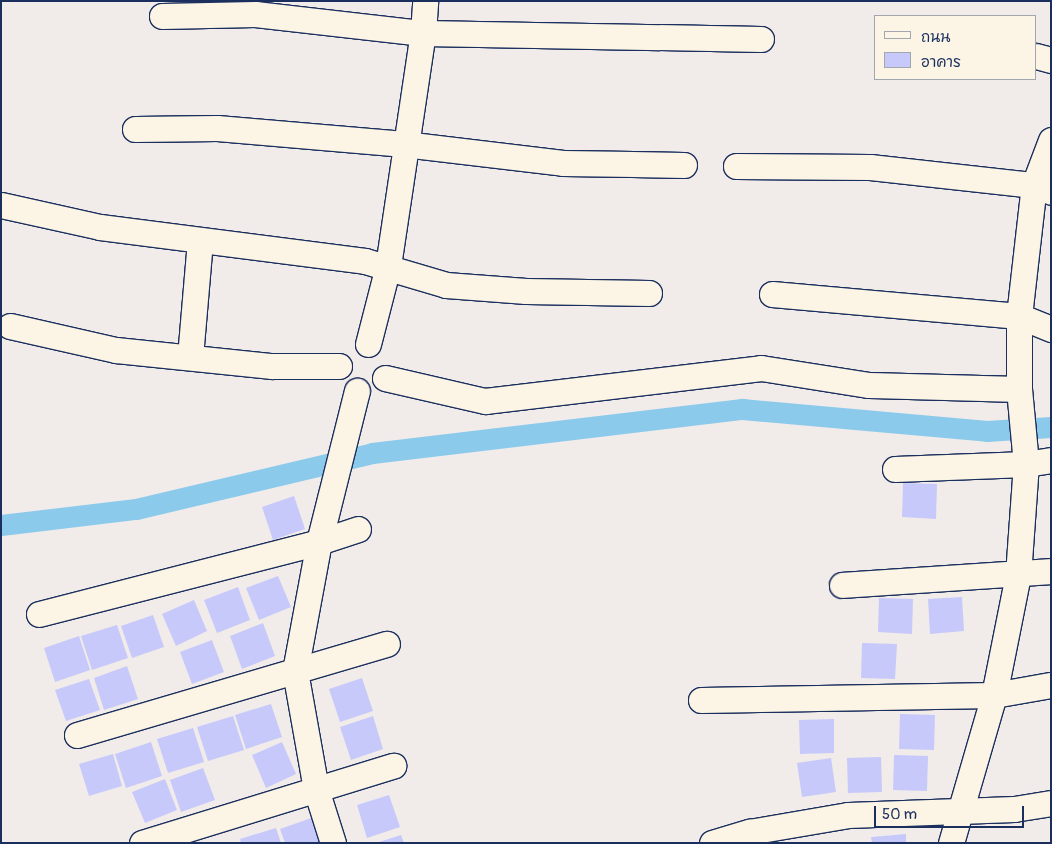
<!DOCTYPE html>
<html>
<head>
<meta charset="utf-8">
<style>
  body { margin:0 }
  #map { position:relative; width:1052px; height:844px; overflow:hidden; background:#f1ece9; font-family:Pangolin,"Playpen Sans Thai",sans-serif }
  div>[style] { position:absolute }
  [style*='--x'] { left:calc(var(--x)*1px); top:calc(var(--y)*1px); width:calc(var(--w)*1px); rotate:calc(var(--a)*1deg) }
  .canal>* { height:21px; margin:-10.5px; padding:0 10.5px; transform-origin:10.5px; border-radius:10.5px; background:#8ccaec }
  .building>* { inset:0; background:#c7c9fb }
  .roads { filter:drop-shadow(1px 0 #1b2f5e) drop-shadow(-1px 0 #1b2f5e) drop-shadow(0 1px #1b2f5e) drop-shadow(0 -1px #1b2f5e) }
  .minor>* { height:25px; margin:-12.5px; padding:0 12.5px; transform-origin:12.5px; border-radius:12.5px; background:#fcf5e5 }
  span { translate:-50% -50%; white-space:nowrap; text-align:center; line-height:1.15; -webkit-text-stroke:5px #fcf5e5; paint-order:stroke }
  .frame { position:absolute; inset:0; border:2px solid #1b2f5e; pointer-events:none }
  .legend { position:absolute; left:874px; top:15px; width:162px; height:65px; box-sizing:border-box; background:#fcf5e5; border:1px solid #a2a6af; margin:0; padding:6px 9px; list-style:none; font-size:15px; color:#1b2f5e }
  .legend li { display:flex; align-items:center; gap:10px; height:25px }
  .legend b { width:25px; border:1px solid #a2a6af }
  .scale { position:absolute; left:874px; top:806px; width:150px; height:22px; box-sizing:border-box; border:2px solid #1b2f5e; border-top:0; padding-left:6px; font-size:15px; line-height:18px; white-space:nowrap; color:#1b2f5e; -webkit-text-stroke:4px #fcf5e5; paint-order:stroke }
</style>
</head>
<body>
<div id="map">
  <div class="canal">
    <div style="--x:1;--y:525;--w:136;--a:-6.8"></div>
    <div style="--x:136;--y:509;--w:243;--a:-13.3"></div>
    <div style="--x:372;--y:453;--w:373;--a:-6.8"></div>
    <div style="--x:742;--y:409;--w:246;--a:5.1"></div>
    <div style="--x:987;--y:431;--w:64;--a:-3.6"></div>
  </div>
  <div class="building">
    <div style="clip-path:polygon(903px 483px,937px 484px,936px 519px,902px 517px)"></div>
    <div style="clip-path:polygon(294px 496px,305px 529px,273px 540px,262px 507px)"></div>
    <div style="clip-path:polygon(278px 576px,291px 607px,259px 620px,246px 588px)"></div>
    <div style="clip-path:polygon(238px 587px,250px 620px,217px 633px,204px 600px)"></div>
    <div style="clip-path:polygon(962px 597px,964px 631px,930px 634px,928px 599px)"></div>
    <div style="clip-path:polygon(879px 598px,913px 599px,912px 634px,878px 632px)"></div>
    <div style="clip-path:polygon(194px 600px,207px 631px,176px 646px,162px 614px)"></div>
    <div style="clip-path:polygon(153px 615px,164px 647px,132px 658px,121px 626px)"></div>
    <div style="clip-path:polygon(263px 623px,275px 656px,242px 669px,230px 636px)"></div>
    <div style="clip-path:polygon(117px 625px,128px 658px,92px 670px,81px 636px)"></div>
    <div style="clip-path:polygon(79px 636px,90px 670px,55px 682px,44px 648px)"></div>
    <div style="clip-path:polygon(212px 640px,224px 672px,192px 684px,180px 652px)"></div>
    <div style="clip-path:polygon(862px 643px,897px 644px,895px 679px,861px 678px)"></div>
    <div style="clip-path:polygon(127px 666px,138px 699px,104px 710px,94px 678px)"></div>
    <div style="clip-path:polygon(362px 678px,373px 711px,340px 722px,329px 689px)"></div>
    <div style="clip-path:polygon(89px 679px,100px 710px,66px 721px,55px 690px)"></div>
    <div style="clip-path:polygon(271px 704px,282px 737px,246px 749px,235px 715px)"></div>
    <div style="clip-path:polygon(900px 714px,935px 715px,934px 750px,899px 749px)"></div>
    <div style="clip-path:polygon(233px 716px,244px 750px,208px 761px,197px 727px)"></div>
    <div style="clip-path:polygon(373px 716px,383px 749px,351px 760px,340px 727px)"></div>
    <div style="clip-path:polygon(834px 719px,834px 753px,800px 754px,799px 720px)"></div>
    <div style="clip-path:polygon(193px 728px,204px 762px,168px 773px,157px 739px)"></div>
    <div style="clip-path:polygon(151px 742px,162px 776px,126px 788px,115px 754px)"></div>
    <div style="clip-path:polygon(282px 742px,296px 774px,266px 788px,252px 755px)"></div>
    <div style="clip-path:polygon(113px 754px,122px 786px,89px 796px,79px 764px)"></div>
    <div style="clip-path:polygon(894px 755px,928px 756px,927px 791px,893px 790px)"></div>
    <div style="clip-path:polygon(881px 757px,882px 792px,848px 793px,847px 758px)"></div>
    <div style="clip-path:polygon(831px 758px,836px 792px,802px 797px,797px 763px)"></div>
    <div style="clip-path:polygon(203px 768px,215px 800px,181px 812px,170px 780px)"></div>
    <div style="clip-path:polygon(165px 779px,177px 810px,145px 823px,132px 792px)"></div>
    <div style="clip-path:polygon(389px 795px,400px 827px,367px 838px,357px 805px)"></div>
    <div style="clip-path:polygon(314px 817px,324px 843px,285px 843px,280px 829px)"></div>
    <div style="clip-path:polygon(276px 828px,281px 843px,241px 843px,240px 839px)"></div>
    <div style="clip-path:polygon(906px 834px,906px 843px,872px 843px,871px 837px)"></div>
    <div style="clip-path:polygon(401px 835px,404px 843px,379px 843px,379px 842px)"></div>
  </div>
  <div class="roads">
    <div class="minor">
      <div style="--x:162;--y:16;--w:93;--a:-1.2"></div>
      <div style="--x:255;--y:14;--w:169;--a:6.5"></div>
      <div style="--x:423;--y:33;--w:338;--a:1"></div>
      <div style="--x:1036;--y:56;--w:16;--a:15"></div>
      <div style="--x:135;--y:129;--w:82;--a:-0.7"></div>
      <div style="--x:217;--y:128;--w:188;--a:4.9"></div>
      <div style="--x:404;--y:144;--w:160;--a:6.8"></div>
      <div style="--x:563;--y:163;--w:121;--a:0.9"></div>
      <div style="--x:736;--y:166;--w:134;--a:0.4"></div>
      <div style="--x:870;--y:167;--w:165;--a:6.3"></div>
      <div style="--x:1034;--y:185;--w:18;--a:22"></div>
      <div style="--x:1;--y:205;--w:101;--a:12.5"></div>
      <div style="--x:100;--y:227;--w:267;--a:7.3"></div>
      <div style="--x:365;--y:261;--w:84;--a:16.5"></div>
      <div style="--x:446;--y:285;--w:80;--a:4.3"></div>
      <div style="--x:526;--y:291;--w:123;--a:0.9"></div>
      <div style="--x:772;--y:294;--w:248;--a:5.1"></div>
      <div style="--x:1019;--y:316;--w:35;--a:22"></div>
      <div style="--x:10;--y:326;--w:109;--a:12.8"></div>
      <div style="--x:116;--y:350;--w:157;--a:5.9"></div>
      <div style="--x:272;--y:366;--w:67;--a:0"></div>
      <div style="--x:368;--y:344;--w:81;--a:-75.6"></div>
      <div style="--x:388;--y:266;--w:236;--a:-81.5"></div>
      <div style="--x:423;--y:33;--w:32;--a:-86"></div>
      <div style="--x:190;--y:357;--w:117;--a:-85.1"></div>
      <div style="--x:385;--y:378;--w:103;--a:13"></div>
      <div style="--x:485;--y:401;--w:278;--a:-6.8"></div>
      <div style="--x:761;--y:368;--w:108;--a:9"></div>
      <div style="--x:868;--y:385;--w:151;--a:1.5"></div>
      <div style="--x:895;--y:469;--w:131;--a:-2.2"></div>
      <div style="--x:1026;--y:464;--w:25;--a:-9"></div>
      <div style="--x:842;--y:585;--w:209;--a:-3.8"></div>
      <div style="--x:39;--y:614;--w:289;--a:-14.4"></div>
      <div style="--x:319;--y:542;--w:41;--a:-18.4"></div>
      <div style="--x:701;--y:700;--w:293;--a:-1"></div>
      <div style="--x:994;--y:695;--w:58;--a:-10"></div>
      <div style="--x:77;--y:735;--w:323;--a:-16.4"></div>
      <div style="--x:142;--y:843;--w:263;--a:-17.1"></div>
      <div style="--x:333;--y:843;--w:57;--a:-107.5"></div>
      <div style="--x:316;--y:789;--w:120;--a:-100.1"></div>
      <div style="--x:295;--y:671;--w:131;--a:-79.5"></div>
      <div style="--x:319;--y:542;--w:156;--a:-75.9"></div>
      <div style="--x:712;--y:843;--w:39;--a:-17"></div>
      <div style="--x:749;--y:832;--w:100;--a:-9.7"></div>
      <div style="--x:848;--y:815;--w:166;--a:-2.1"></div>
      <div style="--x:1014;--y:809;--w:37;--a:-9"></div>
      <div style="--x:951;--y:843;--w:154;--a:-73.8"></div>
      <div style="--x:994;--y:695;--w:122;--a:-78.7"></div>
      <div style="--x:1018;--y:575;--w:111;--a:-85.9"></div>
      <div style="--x:1026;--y:464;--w:75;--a:-95.3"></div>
      <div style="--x:1019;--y:389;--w:73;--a:-90"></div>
      <div style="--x:1019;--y:316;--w:132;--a:-83.5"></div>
      <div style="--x:1034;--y:185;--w:48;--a:-69.3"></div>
    </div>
  </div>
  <div class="frame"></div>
  <ul class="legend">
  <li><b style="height:6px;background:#fcf5e5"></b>ถนน</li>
  <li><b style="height:14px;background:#c7c9fb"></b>อาคาร</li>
  </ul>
  <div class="scale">50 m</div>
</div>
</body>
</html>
